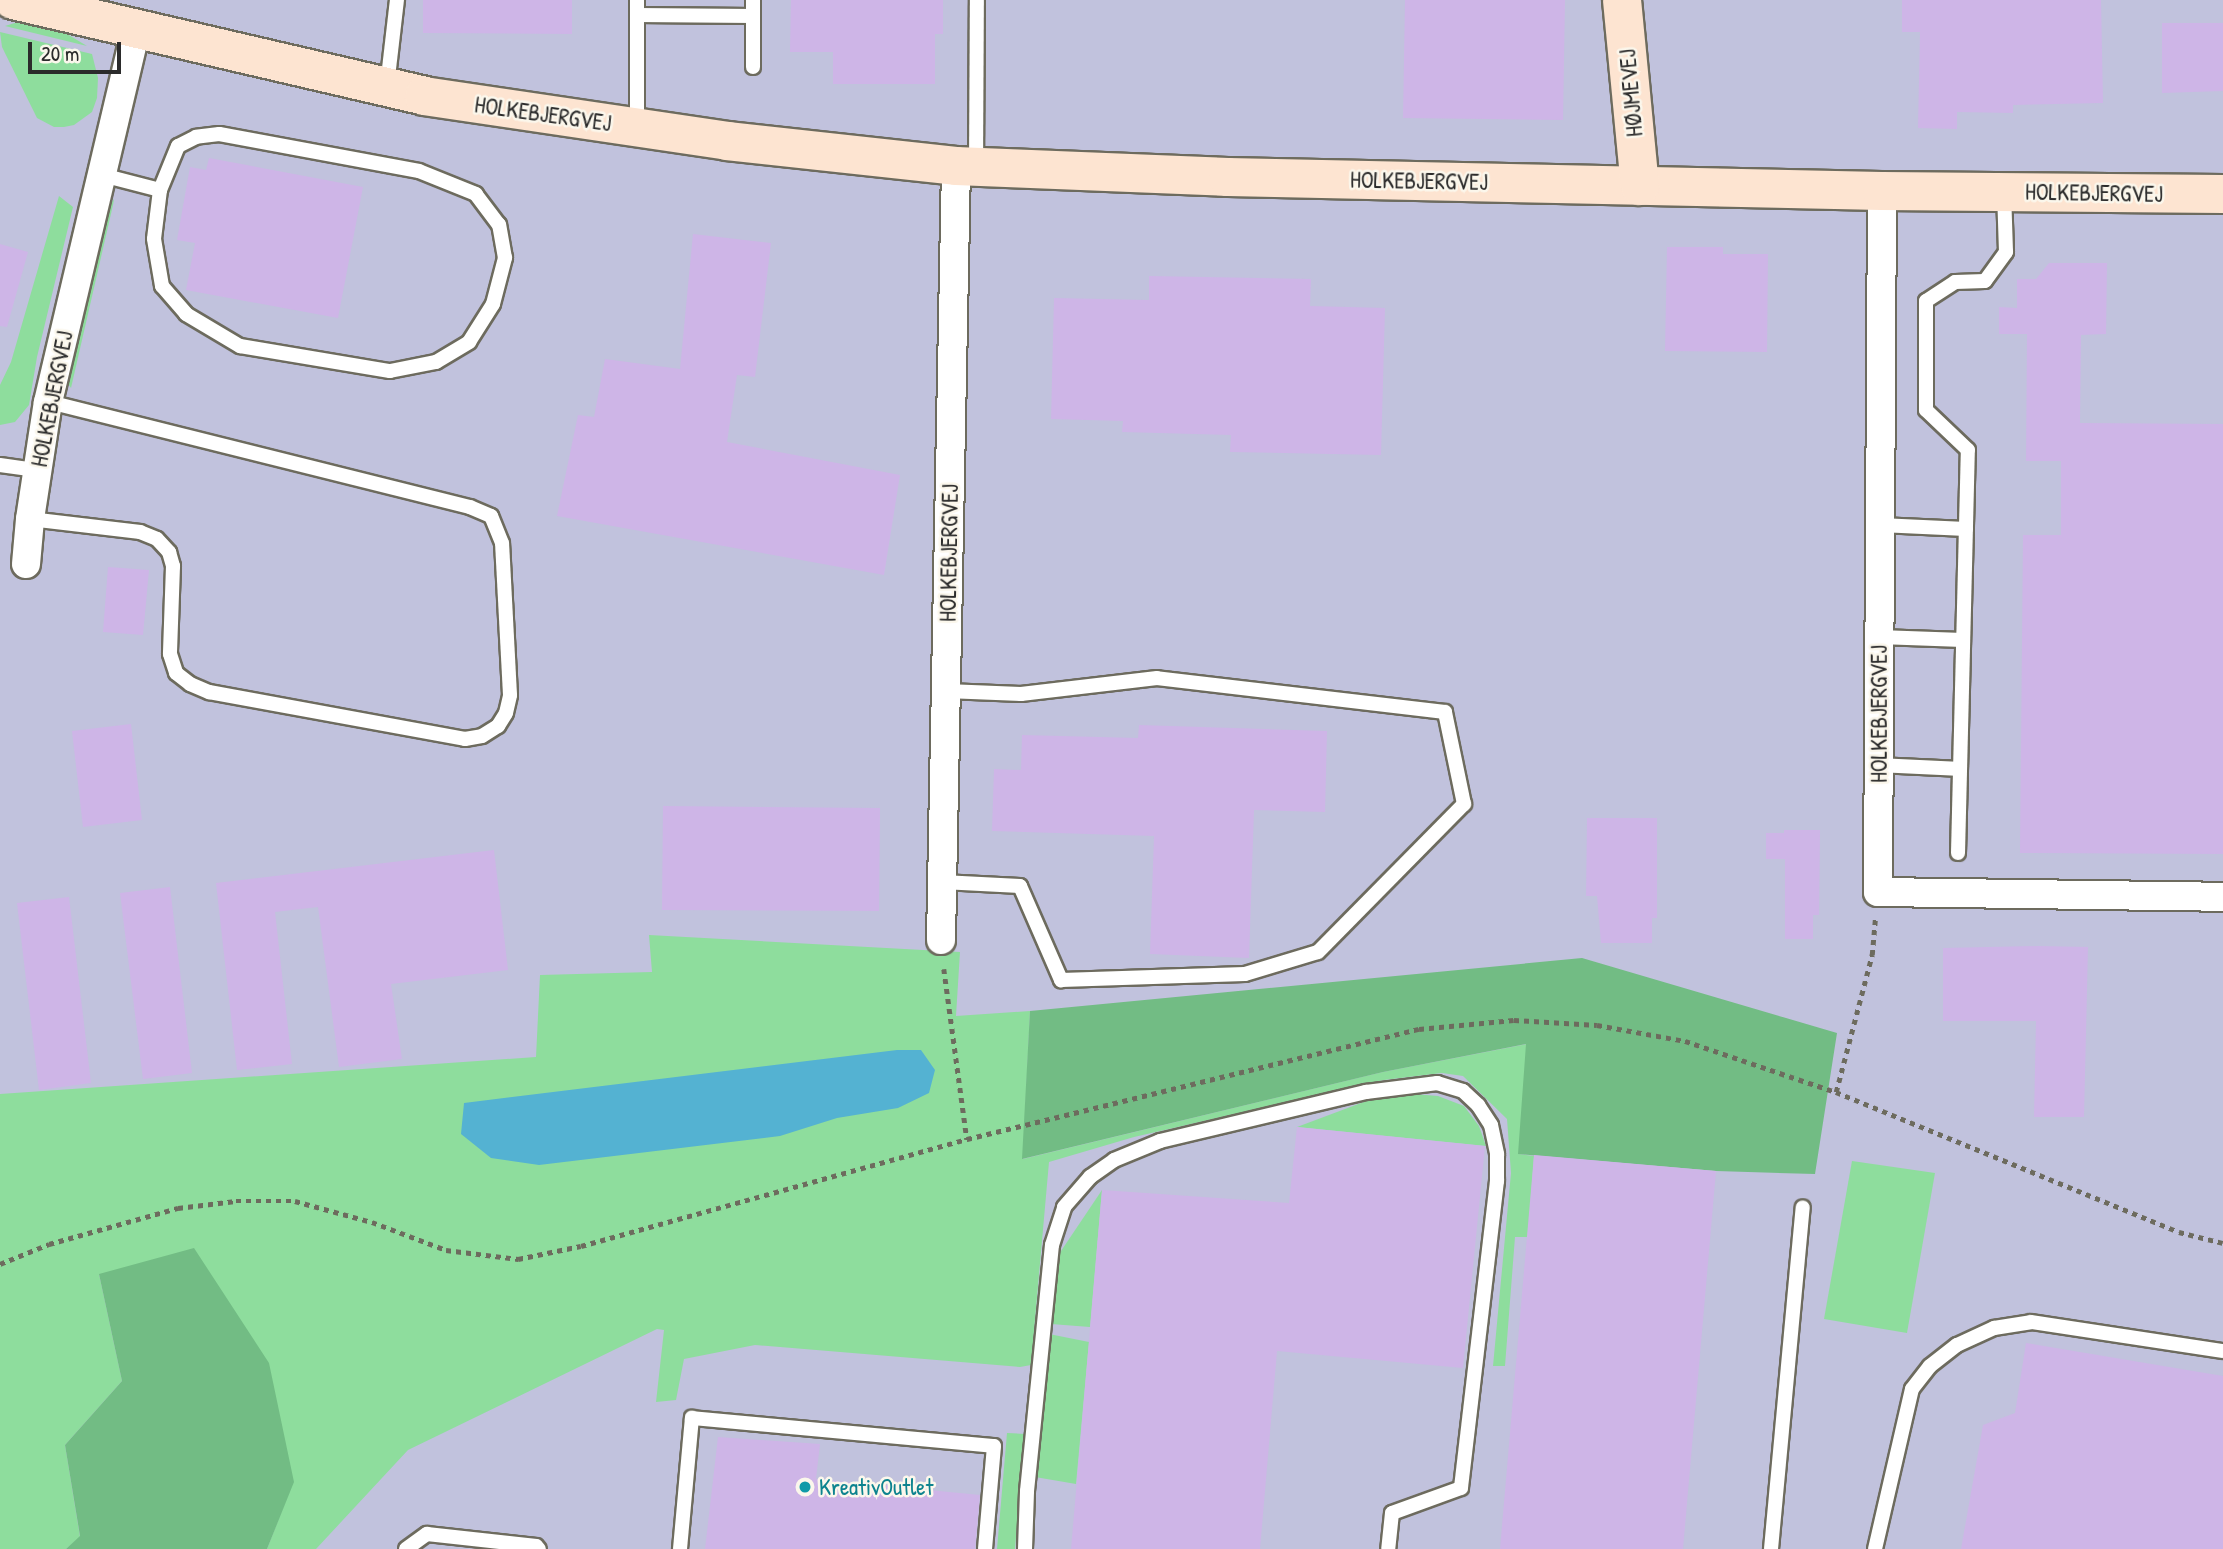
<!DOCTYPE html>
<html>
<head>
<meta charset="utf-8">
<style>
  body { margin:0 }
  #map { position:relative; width:2223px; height:1549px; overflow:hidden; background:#e8e1be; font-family:"Patrick Hand",sans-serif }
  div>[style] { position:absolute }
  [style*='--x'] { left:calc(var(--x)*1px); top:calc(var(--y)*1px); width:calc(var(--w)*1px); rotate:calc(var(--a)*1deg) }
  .industrial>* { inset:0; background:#c1c2dd }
  .green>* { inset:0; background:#8edd9d }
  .forest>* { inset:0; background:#72bc84 }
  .water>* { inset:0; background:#54b2d2 }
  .building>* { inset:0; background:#ceb5e7 }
  .path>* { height:4.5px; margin-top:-2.25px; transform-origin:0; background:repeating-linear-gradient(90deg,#6d6b5e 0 5px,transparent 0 10px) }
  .roads { filter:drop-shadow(2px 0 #6d6b5e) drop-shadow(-2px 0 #6d6b5e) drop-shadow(0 2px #6d6b5e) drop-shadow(0 -2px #6d6b5e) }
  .lane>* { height:14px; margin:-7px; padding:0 7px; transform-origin:7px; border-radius:7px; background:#fff }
  .street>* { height:28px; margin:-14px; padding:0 14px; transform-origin:14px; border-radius:14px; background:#fff }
  .secondary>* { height:38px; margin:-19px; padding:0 19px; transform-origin:19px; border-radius:19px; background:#fde4d1 }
  .dots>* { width:19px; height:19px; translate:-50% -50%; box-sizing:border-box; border:4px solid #fbf7ec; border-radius:50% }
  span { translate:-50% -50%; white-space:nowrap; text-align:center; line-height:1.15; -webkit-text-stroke:5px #fbf7ec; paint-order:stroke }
  .street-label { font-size:23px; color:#2b2b2b }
  .culture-label { font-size:23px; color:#0d838f }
  .left { translate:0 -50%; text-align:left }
  .scale { position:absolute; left:28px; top:42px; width:93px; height:32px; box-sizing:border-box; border:4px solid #2b2b2b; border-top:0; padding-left:9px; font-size:21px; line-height:24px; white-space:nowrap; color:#2b2b2b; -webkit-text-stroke:5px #fbf7ec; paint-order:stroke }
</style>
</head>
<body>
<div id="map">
  <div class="industrial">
    <div style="clip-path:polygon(0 0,2223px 0,2223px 1549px,0 1549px)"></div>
  </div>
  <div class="green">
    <div style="clip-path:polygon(21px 21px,67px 34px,87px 46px,5px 26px)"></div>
    <div style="clip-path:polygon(0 32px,92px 54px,98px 78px,97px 98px,92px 112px,74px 125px,64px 127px,54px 127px,37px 118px,2px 47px)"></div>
    <div style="clip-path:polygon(59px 196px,73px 207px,37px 357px,29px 405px,15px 422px,0 425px,0 385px,11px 362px)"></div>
    <div style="clip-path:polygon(114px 199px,113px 205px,71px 388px,67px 382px,71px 358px,108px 207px)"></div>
    <div style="clip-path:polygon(649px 935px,960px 952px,956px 1016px,1030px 1011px,1023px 1159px,1383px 1072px,1527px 1044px,1519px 1154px,1534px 1156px,1528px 1237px,1515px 1237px,1505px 1366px,1493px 1366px,1511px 1173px,1507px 1119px,1463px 1076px,1442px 1073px,1384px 1080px,1134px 1137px,1049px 1162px,1031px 1365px,1020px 1367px,755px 1345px,684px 1359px,676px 1400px,656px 1402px,664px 1330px,657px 1329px,408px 1450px,316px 1549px,267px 1549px,293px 1482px,99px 1274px,122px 1381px,65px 1445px,80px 1537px,66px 1549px,0 1549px,0 1094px,536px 1057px,540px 975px,652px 972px)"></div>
    <div style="clip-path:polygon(1402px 1093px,1438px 1096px,1464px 1106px,1479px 1126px,1486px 1146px,1297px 1127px,1369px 1100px)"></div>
    <div style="clip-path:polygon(1852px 1161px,1935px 1173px,1907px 1333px,1824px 1319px)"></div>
    <div style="clip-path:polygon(1102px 1190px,1090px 1327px,1051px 1324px,1057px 1257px)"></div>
    <div style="clip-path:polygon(1049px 1334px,1089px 1342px,1076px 1484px,1035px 1477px)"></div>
    <div style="clip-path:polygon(1007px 1433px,1025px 1434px,1015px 1549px,997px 1549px)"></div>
  </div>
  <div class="forest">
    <div style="clip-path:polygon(1582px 958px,1837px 1033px,1815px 1174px,1716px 1171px,1518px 1154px,1526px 1044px,1383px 1072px,1022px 1159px,1030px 1011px)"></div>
    <div style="clip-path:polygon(194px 1248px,269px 1363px,294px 1482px,267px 1549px,66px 1549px,80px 1536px,65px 1445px,122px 1381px,99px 1274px)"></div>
  </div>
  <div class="water">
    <div style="clip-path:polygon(897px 1050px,921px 1050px,935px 1070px,929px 1093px,898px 1108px,837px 1118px,780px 1136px,539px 1165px,491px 1158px,461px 1134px,464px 1103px)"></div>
  </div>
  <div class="building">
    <div style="clip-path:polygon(423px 0,572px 0,572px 34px,423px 33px)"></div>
    <div style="clip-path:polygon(791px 0,943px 0,943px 34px,935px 34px,935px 84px,833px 84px,833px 52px,790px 52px)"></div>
    <div style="clip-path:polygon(1405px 0,1565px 0,1563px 120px,1403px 118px)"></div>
    <div style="clip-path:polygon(1902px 0,2101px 0,2103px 103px,2013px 105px,2013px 113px,1957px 112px,1957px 129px,1918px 128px,1920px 32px,1902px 32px)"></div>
    <div style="clip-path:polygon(2162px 23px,2223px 23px,2223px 91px,2162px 93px)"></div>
    <div style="clip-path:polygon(209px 158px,363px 187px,338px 318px,186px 290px,195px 243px,177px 240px,190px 167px,206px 170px)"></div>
    <div style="clip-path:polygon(693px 234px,771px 243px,755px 377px,737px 375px,727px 442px,900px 475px,884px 575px,557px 516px,578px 415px,594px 417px,605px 359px,680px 369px)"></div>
    <div style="clip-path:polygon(0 244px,28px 252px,7px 327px,0 326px)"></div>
    <div style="clip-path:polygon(1667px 247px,1723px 247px,1723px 254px,1768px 254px,1767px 352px,1665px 351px)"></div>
    <div style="clip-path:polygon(2049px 263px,2107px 263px,2106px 334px,2081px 335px,2080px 423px,2223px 424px,2223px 854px,2020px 853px,2023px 535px,2061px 535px,2061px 461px,2026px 461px,2027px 334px,1999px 334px,1999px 307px,2017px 308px,2017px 279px,2036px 279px)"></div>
    <div style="clip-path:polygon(1149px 276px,1311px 279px,1310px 306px,1385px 308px,1381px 455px,1230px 452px,1231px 435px,1122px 432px,1123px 421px,1051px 419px,1054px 298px,1149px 300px)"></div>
    <div style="clip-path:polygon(108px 567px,149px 570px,143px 635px,103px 632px)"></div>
    <div style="clip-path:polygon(131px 724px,142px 820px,83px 827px,72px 731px)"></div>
    <div style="clip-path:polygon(1139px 725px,1327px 731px,1325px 812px,1254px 810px,1249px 958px,1150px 954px,1154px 836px,992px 831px,994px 769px,1021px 770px,1022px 735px,1138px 738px)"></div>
    <div style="clip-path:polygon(663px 806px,880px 808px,879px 911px,662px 910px)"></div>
    <div style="clip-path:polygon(1587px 818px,1657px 818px,1657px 918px,1652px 918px,1652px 943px,1601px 943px,1597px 896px,1586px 896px)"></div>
    <div style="clip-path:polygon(1784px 830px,1820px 830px,1819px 915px,1813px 915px,1813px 939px,1785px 939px,1785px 859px,1766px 859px,1766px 833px,1784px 833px)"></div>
    <div style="clip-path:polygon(494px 850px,508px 970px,391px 984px,402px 1059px,339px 1067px,318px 907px,275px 912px,292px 1064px,237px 1070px,216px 883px)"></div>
    <div style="clip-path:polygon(170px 887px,192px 1073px,143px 1079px,120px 893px)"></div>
    <div style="clip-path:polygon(69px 897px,91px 1083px,39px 1090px,17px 903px)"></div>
    <div style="clip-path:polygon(2038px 946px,2088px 947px,2084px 1117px,2034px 1117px,2036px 1021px,1943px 1021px,1943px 948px)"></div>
    <div style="clip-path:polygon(1297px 1127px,1485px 1146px,1463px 1368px,1277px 1351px,1260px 1549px,1071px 1549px,1102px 1190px,1289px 1203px)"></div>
    <div style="clip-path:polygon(1534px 1155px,1716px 1171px,1683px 1549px,1500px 1549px)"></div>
    <div style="clip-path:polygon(2026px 1343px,2223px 1376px,2223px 1549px,1961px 1549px,1983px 1425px,2015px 1413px)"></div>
    <div style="clip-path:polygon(718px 1437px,820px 1444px,816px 1479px,980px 1495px,975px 1549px,705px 1549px)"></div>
  </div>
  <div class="path">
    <div style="--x:944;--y:969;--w:172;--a:82.3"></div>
    <div style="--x:1836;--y:1092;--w:142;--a:-75.3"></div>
    <div style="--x:1872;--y:955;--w:36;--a:-85"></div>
    <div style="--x:0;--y:1264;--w:53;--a:-22.2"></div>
    <div style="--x:49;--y:1244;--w:134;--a:-15.6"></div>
    <div style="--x:178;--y:1208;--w:58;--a:-6.9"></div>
    <div style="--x:236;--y:1201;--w:59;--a:0"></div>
    <div style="--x:295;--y:1201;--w:80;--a:15.3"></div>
    <div style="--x:372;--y:1222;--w:79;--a:20.7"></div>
    <div style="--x:446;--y:1250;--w:73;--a:7.1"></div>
    <div style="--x:518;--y:1259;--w:64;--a:-11.7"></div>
    <div style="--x:581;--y:1246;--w:401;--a:-15.5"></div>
    <div style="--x:967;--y:1139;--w:465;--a:-13.7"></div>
    <div style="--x:1419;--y:1029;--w:95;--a:-5.4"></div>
    <div style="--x:1514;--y:1020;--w:83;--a:3.4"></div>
    <div style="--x:1597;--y:1025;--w:89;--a:10.3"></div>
    <div style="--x:1685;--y:1041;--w:159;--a:18.7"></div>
    <div style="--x:1836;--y:1092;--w:370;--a:22.2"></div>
    <div style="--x:2179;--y:1232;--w:45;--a:14"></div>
  </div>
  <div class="roads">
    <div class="lane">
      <div style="--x:637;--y:15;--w:116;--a:0.5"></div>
      <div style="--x:753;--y:67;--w:67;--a:-90"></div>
      <div style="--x:387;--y:86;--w:87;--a:-83.4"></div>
      <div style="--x:637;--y:126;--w:126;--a:-90"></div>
      <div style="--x:976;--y:167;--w:167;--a:-89.7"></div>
      <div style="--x:102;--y:175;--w:60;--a:14.5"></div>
      <div style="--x:160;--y:190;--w:49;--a:97"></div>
      <div style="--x:154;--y:239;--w:48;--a:80.3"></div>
      <div style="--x:162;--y:286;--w:37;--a:49"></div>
      <div style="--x:186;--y:314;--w:63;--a:30.7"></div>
      <div style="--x:240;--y:346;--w:152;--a:9.5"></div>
      <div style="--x:390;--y:371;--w:47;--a:-11.1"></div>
      <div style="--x:436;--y:362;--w:39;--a:-31"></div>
      <div style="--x:469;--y:342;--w:45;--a:-57.7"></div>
      <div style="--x:493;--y:304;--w:48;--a:-75.4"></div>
      <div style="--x:505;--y:258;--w:34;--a:-100"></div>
      <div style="--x:499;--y:225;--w:39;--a:-127"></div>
      <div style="--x:476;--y:194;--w:61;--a:-158"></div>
      <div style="--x:419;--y:171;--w:203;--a:-169.5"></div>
      <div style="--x:219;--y:134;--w:23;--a:173"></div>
      <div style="--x:196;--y:137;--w:20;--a:153"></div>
      <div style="--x:178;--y:146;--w:48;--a:112.2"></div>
      <div style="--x:0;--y:465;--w:37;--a:8"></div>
      <div style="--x:30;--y:519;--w:111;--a:6.7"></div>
      <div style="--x:140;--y:532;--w:18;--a:22"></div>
      <div style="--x:157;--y:539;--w:18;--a:47"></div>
      <div style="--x:169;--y:552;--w:15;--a:74"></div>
      <div style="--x:173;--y:566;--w:88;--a:92"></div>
      <div style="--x:170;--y:654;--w:20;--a:72"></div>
      <div style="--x:176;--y:673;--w:18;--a:38"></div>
      <div style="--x:190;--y:684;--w:21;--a:23"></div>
      <div style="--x:209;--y:692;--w:260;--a:10.4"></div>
      <div style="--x:465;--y:739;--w:17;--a:-10"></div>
      <div style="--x:482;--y:736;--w:19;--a:-32"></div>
      <div style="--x:498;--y:726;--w:15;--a:-58"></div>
      <div style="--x:506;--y:713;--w:18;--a:-77"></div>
      <div style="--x:510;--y:695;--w:152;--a:-93"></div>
      <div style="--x:502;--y:543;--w:29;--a:-112"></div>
      <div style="--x:491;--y:516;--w:23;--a:-157"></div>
      <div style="--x:470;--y:507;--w:435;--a:-166"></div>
      <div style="--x:1880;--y:525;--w:86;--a:2.7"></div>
      <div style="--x:1879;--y:637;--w:84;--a:2"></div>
      <div style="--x:1879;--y:765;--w:81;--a:2.8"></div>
      <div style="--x:1958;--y:853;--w:403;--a:-88.6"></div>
      <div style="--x:1968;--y:450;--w:58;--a:-136.4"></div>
      <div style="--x:1926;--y:410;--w:109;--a:-90"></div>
      <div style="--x:1926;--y:301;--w:35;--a:-33"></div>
      <div style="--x:1955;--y:282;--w:30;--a:-2"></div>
      <div style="--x:1985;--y:281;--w:36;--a:-54"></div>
      <div style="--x:2006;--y:252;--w:59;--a:-91.9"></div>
      <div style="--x:942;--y:882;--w:78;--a:2.9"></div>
      <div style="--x:1020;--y:886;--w:103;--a:66.4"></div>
      <div style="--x:1061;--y:980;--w:184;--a:-1.9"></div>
      <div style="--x:1245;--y:974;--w:76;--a:-16.8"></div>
      <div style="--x:1318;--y:952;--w:208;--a:-45.4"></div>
      <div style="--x:1464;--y:804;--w:94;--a:-101.7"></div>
      <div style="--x:1445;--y:712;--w:290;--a:-173.3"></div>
      <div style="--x:1157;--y:678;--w:137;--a:173.3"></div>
      <div style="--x:1021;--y:694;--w:75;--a:-177.7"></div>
      <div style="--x:406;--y:1549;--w:26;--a:-36"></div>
      <div style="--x:427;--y:1534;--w:110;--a:6.3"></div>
      <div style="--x:536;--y:1546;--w:4;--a:45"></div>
      <div style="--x:680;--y:1549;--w:132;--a:-84.8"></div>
      <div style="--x:692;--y:1418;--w:303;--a:5.3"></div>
      <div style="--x:994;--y:1446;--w:103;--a:95"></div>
      <div style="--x:1025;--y:1549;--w:58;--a:-88"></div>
      <div style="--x:1027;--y:1491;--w:247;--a:-84.2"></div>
      <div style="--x:1052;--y:1245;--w:40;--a:-72"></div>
      <div style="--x:1064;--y:1207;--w:40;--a:-49"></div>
      <div style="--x:1090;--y:1177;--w:29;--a:-35"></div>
      <div style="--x:1114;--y:1160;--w:50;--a:-22.4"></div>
      <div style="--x:1160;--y:1141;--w:212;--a:-13.4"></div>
      <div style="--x:1366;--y:1092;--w:72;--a:-7.2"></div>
      <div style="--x:1437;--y:1083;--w:27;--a:17"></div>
      <div style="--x:1463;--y:1091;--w:21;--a:43"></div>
      <div style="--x:1478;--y:1105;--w:24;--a:57"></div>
      <div style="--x:1491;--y:1125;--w:30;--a:78"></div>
      <div style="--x:1497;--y:1154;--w:27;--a:90"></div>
      <div style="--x:1497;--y:1181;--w:309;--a:96.7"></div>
      <div style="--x:1461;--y:1488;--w:73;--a:160.1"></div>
      <div style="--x:1392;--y:1513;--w:36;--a:96"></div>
      <div style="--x:1771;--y:1549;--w:343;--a:-84.7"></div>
      <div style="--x:1875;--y:1549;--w:164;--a:-77"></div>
      <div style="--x:1912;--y:1389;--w:29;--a:-52"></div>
      <div style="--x:1930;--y:1366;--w:34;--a:-38"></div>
      <div style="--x:1957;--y:1345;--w:41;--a:-24.7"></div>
      <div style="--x:1994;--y:1328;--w:37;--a:-9"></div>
      <div style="--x:2031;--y:1322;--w:194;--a:8.6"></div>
    </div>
    <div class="street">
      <div style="--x:1882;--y:191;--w:701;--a:90.33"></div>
      <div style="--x:1878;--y:892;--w:345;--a:0.8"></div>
      <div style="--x:26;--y:564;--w:45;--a:-84.9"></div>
      <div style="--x:30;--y:519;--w:118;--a:-81.3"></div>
      <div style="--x:48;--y:402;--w:381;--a:-76.7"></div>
      <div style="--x:941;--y:940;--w:774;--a:-88.89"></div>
    </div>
    <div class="secondary">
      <div style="--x:13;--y:0;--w:422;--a:13.1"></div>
      <div style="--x:424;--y:96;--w:306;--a:8.4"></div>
      <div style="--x:727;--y:141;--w:230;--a:6.2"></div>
      <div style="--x:956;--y:166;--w:272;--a:2.3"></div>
      <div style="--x:1228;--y:177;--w:654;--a:1.23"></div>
      <div style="--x:1882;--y:191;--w:341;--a:0.5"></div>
      <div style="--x:1622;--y:0;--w:187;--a:84.5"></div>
    </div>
  </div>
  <div class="dots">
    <div style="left:805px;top:1487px;background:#0f9aa8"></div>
  </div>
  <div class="street-label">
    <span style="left:1631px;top:93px;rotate:-95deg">HØJMEVEJ</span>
    <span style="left:543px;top:114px;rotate:8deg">HOLKEBJERGVEJ</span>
    <span style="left:1419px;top:181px;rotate:1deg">HOLKEBJERGVEJ</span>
    <span style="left:2094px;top:193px;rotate:1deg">HOLKEBJERGVEJ</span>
    <span style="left:52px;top:399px;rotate:-79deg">HOLKEBJERGVEJ</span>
    <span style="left:949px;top:553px;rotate:-89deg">HOLKEBJERGVEJ</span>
    <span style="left:1879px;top:714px;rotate:-90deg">HOLKEBJERGVEJ</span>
  </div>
  <div class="culture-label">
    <span class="left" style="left:819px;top:1487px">KreativOutlet</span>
  </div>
  <div class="scale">20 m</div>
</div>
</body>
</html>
